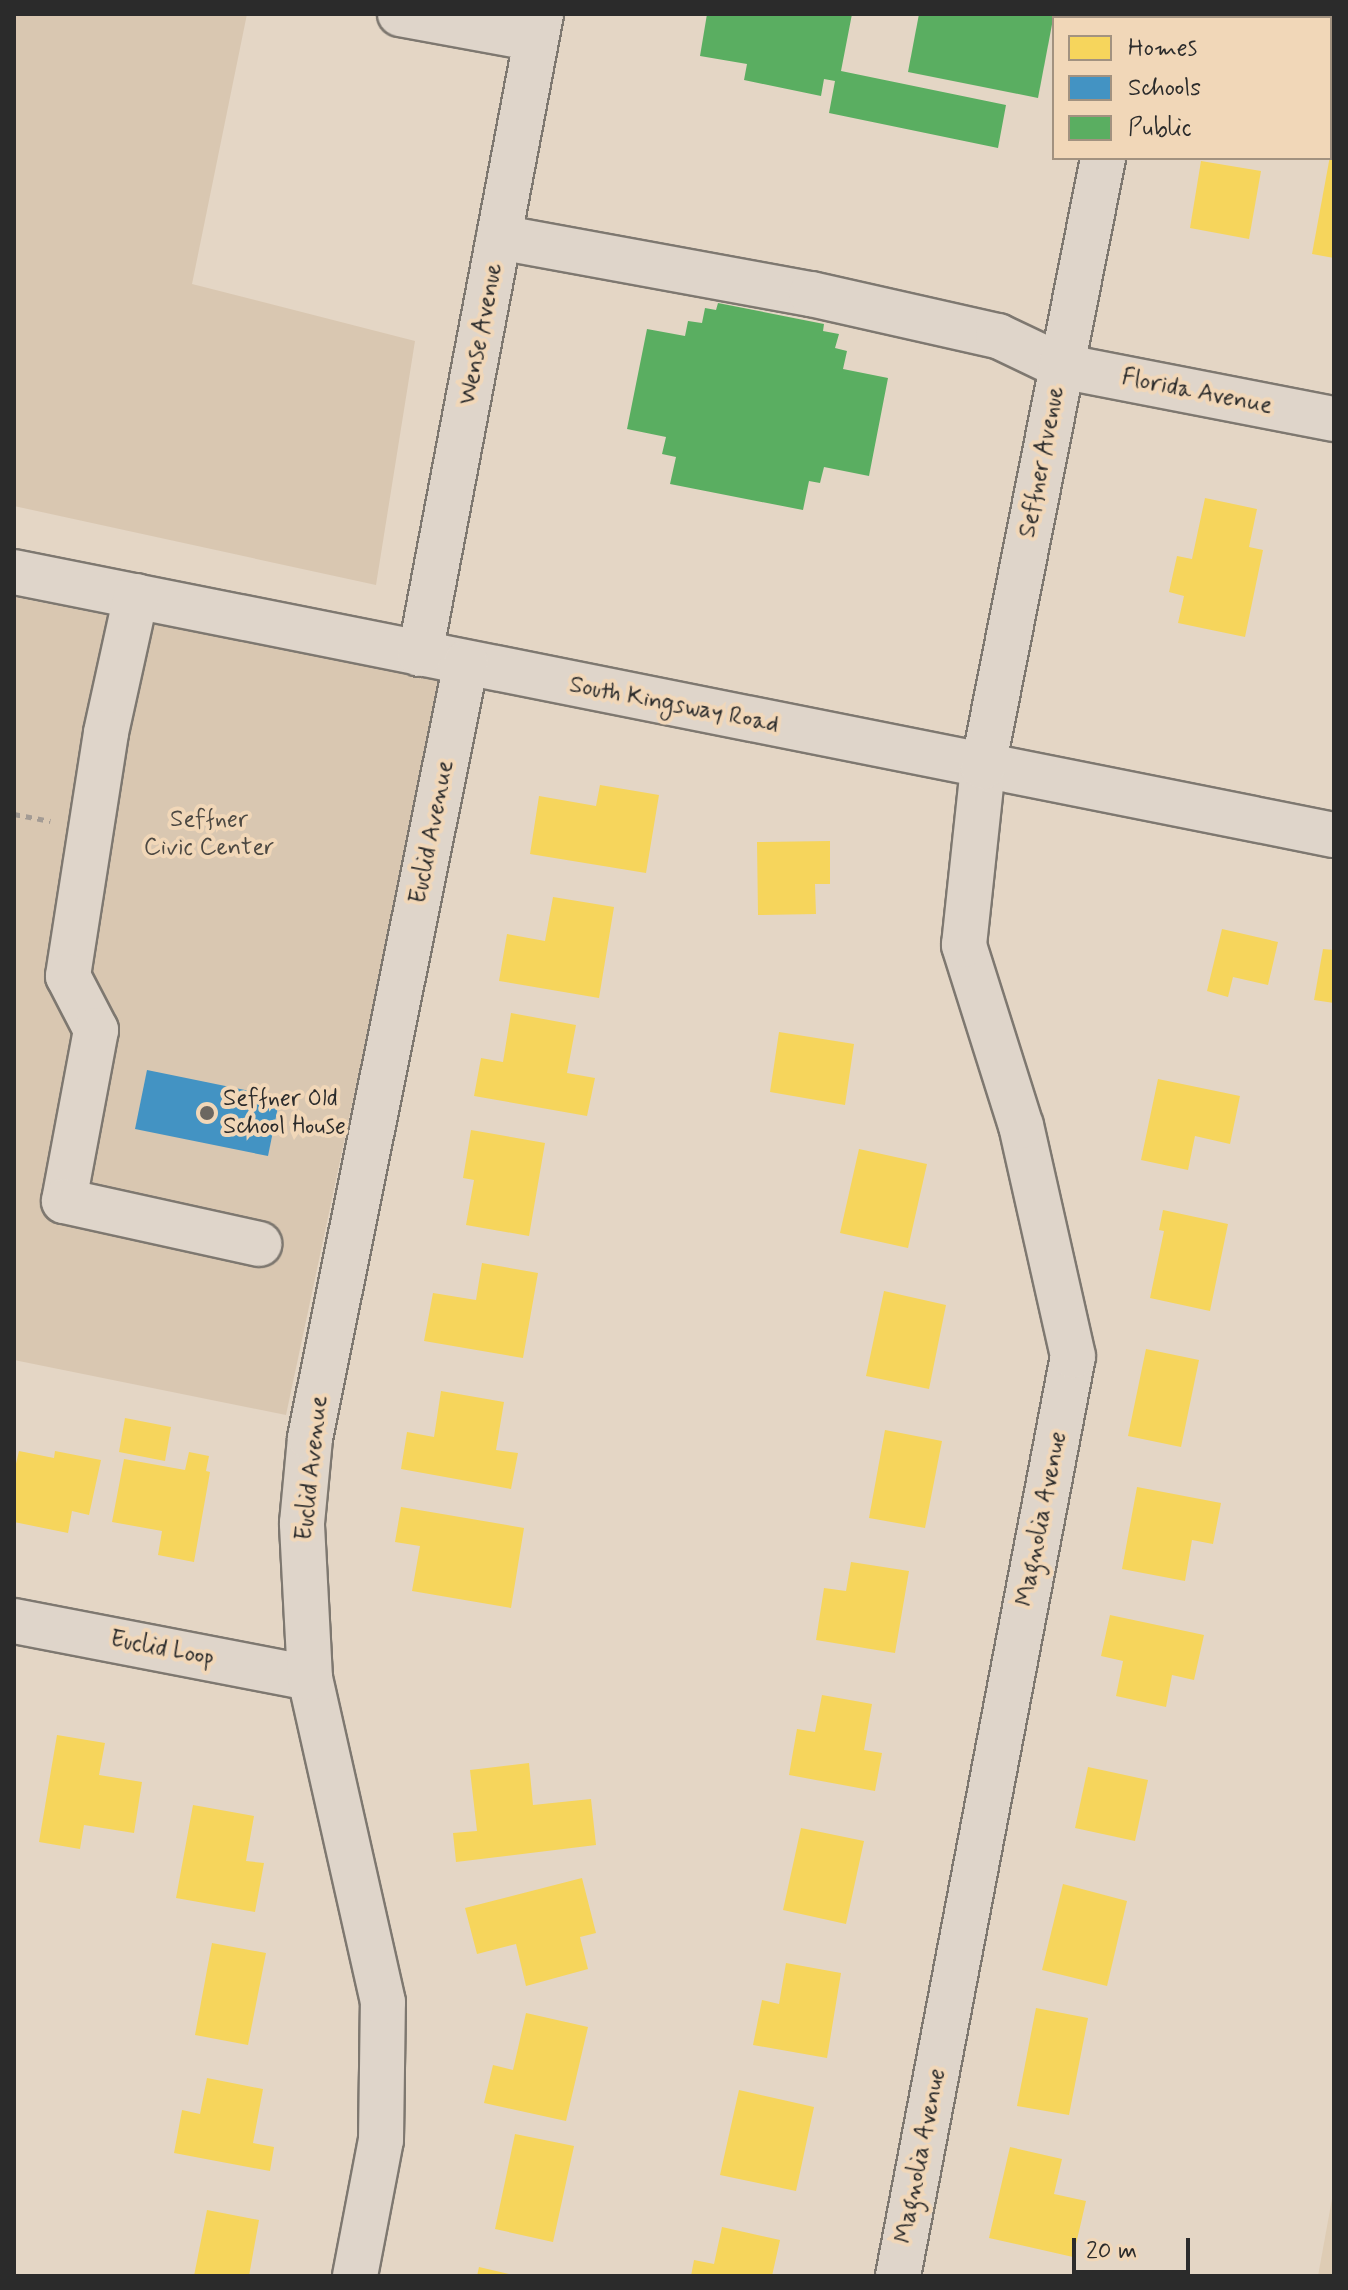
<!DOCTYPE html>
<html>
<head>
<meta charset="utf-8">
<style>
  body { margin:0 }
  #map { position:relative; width:1348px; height:2290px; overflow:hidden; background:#e4d6c5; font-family:Mynerve,sans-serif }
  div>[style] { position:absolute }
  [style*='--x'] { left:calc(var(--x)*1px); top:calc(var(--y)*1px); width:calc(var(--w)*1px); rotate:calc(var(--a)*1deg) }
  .built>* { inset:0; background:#deccb4 }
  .green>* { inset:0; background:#d9c7b1 }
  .homes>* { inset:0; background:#f6d55c }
  .schools>* { inset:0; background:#4393c3 }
  .public>* { inset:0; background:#5aae61 }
  .path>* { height:5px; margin-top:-2.5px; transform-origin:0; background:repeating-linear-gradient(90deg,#a39b94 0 6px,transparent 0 12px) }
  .roads { filter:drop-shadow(2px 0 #7e7870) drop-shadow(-2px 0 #7e7870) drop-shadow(0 2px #7e7870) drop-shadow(0 -2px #7e7870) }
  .minor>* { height:44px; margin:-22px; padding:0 22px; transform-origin:22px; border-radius:22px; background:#dfd5ca }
  .dots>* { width:22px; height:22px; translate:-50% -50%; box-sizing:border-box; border:4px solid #f1d7b8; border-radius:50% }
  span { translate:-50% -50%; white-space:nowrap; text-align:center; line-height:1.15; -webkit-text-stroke:8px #f1d7b8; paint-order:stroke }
  .street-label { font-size:24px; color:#2b2b2b }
  .park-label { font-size:24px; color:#4c4842 }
  .poi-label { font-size:24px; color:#2b2b2b }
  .left { translate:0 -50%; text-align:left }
  .frame { position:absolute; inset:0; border:16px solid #2b2b2b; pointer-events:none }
  .legend { position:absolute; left:1052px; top:16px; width:280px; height:144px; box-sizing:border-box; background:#f1d7b8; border:2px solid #a29280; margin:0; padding:10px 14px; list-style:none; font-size:24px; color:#2b2b2b }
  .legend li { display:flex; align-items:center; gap:16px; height:40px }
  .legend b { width:40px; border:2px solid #a29280 }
  .scale { position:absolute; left:1072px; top:2238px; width:118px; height:36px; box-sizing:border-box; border:4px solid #2b2b2b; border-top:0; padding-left:10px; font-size:24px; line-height:28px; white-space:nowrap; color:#2b2b2b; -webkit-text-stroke:6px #f1d7b8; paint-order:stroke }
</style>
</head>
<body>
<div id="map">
  <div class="built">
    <div style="clip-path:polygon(1334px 2188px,1334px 2276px,1318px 2276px)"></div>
  </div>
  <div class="green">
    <div style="clip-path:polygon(14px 14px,247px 14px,192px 284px,415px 341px,376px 585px,14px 506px)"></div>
    <div style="clip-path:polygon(14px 597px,442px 681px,286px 1415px,14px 1360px)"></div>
  </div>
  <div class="homes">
    <div style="clip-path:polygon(1330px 156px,1334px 157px,1334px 258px,1312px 254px)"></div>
    <div style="clip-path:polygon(1201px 161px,1261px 171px,1249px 239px,1190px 228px)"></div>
    <div style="clip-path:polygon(1205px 498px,1257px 509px,1249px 547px,1263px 550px,1245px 637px,1178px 623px,1184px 596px,1169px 592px,1177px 556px,1192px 559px)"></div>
    <div style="clip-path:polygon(600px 785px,659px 795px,646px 873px,530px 854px,539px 796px,596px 806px)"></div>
    <div style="clip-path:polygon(830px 841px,830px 884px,815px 884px,816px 914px,758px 915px,757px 842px)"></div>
    <div style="clip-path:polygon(553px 897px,614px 907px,599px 998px,499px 981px,507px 934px,545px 941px)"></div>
    <div style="clip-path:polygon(1222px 929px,1278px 942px,1268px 985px,1233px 977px,1228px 997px,1207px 991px)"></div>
    <div style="clip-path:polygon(1323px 949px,1334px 950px,1334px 1003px,1314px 1000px)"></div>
    <div style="clip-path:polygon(511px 1013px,576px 1025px,567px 1073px,595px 1078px,587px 1116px,474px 1096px,481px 1058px,503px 1062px)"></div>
    <div style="clip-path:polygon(779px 1032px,854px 1044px,845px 1105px,770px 1092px)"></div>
    <div style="clip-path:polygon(1158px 1079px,1240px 1096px,1230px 1144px,1195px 1136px,1188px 1170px,1141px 1160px)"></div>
    <div style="clip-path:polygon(471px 1130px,545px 1143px,529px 1236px,466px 1225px,474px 1180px,463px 1178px)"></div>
    <div style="clip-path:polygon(859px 1149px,927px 1164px,908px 1248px,840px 1233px)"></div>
    <div style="clip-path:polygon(1163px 1210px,1228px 1224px,1210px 1311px,1150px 1298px,1164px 1231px,1159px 1230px)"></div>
    <div style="clip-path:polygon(482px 1263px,538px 1273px,523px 1358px,424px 1341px,433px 1293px,476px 1300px)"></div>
    <div style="clip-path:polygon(884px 1291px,946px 1305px,929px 1389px,866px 1376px)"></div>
    <div style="clip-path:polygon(1146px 1349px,1199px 1360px,1181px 1447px,1128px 1436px)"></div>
    <div style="clip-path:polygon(441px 1391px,504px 1402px,496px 1450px,518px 1453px,511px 1489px,401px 1469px,407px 1432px,434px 1437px)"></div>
    <div style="clip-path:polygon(125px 1418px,171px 1427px,165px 1461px,119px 1452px)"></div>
    <div style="clip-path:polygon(885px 1430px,942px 1441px,925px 1528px,869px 1518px)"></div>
    <div style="clip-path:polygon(19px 1451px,54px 1458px,55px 1451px,101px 1460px,89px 1515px,72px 1511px,68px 1533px,14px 1522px,14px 1472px)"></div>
    <div style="clip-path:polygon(189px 1452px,209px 1456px,206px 1471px,210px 1472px,194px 1562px,158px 1555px,162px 1531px,112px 1522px,124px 1459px,185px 1470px)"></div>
    <div style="clip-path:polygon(1137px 1487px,1221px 1503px,1213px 1544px,1192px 1540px,1185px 1581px,1122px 1569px)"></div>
    <div style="clip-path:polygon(401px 1507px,524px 1528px,511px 1608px,412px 1591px,420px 1546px,395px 1542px)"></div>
    <div style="clip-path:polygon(851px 1562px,909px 1571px,895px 1653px,816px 1640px,824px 1588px,846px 1591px)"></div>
    <div style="clip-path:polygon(1110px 1615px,1204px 1635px,1194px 1680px,1172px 1675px,1166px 1707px,1116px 1696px,1123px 1661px,1101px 1656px)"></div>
    <div style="clip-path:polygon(822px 1695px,872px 1704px,864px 1750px,882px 1753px,875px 1791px,789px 1775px,797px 1729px,815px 1732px)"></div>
    <div style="clip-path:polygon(57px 1735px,105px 1743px,99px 1775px,142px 1782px,134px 1833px,84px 1825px,80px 1849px,39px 1842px)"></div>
    <div style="clip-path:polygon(529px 1763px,533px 1805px,591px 1799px,596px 1845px,456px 1862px,453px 1833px,477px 1831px,470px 1770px)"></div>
    <div style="clip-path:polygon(1088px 1767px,1148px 1780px,1135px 1841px,1075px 1828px)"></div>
    <div style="clip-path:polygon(193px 1805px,254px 1816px,246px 1861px,264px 1863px,255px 1912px,176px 1898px)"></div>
    <div style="clip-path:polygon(801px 1828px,864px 1841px,846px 1924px,783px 1910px)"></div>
    <div style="clip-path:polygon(582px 1878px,596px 1933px,580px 1937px,588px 1969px,526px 1986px,516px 1944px,477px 1954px,465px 1908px)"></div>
    <div style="clip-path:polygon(1063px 1884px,1127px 1901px,1107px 1986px,1042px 1970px)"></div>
    <div style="clip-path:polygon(212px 1943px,266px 1953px,248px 2045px,195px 2035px)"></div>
    <div style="clip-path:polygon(786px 1963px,841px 1973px,827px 2058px,753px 2045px,762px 2000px,779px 2004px)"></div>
    <div style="clip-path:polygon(1036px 2008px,1088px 2018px,1069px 2115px,1017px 2106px)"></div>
    <div style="clip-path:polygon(526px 2013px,588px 2027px,566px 2121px,484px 2103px,493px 2065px,513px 2070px)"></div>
    <div style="clip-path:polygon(207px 2078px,263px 2089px,253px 2143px,274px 2147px,270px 2171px,174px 2153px,182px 2110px,200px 2114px)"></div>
    <div style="clip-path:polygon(739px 2090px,814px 2107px,796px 2191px,720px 2175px)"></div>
    <div style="clip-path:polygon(515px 2134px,574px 2146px,553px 2242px,495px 2229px)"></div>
    <div style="clip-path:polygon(1010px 2147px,1062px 2159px,1054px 2194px,1086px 2201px,1073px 2257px,989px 2238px)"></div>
    <div style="clip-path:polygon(207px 2210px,259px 2220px,249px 2276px,194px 2276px)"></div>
    <div style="clip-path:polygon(722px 2227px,780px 2240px,772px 2276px,691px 2276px,694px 2260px,714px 2264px)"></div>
    <div style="clip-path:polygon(479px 2267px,513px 2275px,513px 2276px,477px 2276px)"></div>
  </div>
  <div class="schools">
    <div style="clip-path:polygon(147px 1070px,280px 1097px,268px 1156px,135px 1129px)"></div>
  </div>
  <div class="public">
    <div style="clip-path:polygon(707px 14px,852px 14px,841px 71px,1006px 105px,998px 148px,829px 113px,835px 81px,824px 79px,821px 96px,744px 80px,747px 64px,700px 56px)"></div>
    <div style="clip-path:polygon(919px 14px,1054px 14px,1038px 98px,908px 72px)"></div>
    <div style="clip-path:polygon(718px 303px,824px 324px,823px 331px,839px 334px,835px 348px,847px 351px,843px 369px,888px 378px,869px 476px,824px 467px,820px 483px,809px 481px,803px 510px,670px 484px,676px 457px,662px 454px,666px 437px,627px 429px,647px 329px,685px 336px,688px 321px,702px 323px,705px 308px,716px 310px)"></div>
  </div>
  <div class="path">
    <div style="--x:14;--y:814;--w:37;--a:11"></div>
  </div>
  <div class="roads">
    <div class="minor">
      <div style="--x:400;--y:14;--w:138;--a:10.4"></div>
      <div style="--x:1260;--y:14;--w:28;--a:8"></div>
      <div style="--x:1132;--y:18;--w:4;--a:-76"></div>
      <div style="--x:1330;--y:24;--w:4;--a:14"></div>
      <div style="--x:499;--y:237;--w:317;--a:10.4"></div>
      <div style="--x:811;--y:294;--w:192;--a:12.7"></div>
      <div style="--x:998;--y:336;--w:70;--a:25.5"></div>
      <div style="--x:1061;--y:366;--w:278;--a:11"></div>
      <div style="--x:14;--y:572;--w:1346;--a:11.27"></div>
      <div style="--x:136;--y:596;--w:140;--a:102.4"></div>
      <div style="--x:106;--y:733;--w:246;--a:98.9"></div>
      <div style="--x:68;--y:976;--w:61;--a:62.6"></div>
      <div style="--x:96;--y:1030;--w:174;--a:100.6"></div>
      <div style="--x:64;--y:1201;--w:200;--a:12.4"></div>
      <div style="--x:420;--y:654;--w:651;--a:-79.29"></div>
      <div style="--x:14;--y:1621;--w:301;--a:10.9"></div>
      <div style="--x:355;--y:2276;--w:138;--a:-79.2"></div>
      <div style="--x:381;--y:2140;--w:138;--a:-89.2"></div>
      <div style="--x:383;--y:2002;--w:332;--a:-102.7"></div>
      <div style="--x:310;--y:1678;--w:155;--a:-93"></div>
      <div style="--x:302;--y:1523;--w:85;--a:-84.6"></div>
      <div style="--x:310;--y:1438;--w:791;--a:-78.62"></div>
      <div style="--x:898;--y:2276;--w:936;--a:-79.23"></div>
      <div style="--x:1073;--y:1356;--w:236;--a:-102.7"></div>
      <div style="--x:1021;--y:1126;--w:190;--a:-107.5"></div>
      <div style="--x:964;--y:945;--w:179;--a:-83.9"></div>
      <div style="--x:983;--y:767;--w:621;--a:-78.85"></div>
    </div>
  </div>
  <div class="dots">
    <div style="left:207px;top:1113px;background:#6c6761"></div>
  </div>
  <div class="street-label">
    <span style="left:481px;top:334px;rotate:-79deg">Wense Avenue</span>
    <span style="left:1197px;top:392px;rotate:11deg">Florida Avenue</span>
    <span style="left:1042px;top:462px;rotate:-79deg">Seffner Avenue</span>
    <span style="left:674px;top:705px;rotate:11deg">South Kingsway Road</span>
    <span style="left:432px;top:832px;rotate:-79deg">Euclid Avenue</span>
    <span style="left:312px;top:1468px;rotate:-84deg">Euclid Avenue</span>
    <span style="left:1042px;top:1519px;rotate:-79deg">Magnolia Avenue</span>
    <span style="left:162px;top:1649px;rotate:11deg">Euclid Loop</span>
    <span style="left:921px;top:2156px;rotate:-79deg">Magnolia Avenue</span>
  </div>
  <div class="park-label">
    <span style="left:209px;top:834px">Seffner<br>Civic Center</span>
  </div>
  <div class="poi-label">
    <span class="left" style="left:223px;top:1113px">Seffner Old<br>School House</span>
  </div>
  <div class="frame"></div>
  <ul class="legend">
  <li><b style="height:22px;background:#f6d55c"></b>Homes</li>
  <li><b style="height:22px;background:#4393c3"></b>Schools</li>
  <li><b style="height:22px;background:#5aae61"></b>Public</li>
  </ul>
  <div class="scale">20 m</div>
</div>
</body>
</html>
